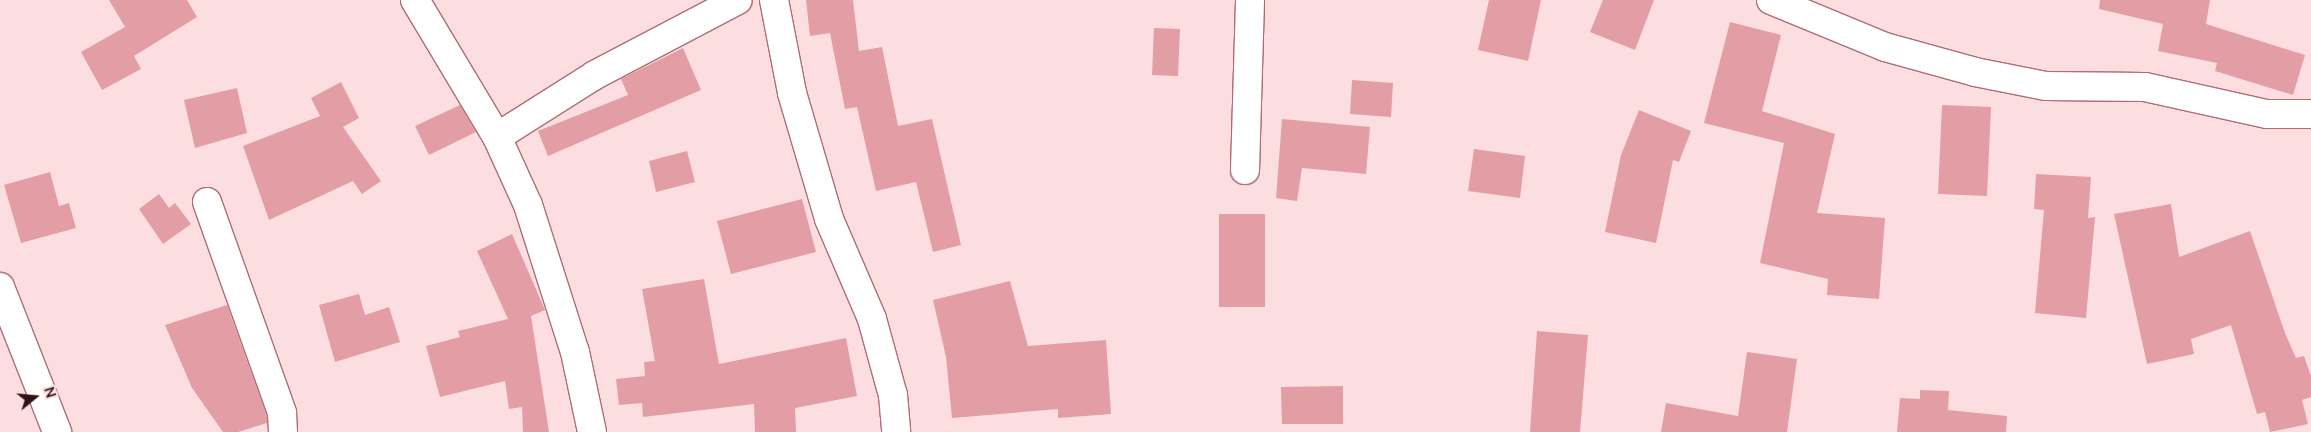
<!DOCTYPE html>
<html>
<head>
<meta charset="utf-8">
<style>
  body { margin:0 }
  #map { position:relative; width:2311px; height:432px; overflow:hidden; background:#fcdee1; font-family:"Nunito Sans",sans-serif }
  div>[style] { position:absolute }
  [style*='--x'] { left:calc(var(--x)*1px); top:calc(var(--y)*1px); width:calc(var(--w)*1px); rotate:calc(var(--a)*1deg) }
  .building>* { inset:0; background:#e39ea5 }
  .roads { filter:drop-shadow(1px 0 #ae6d74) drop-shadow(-1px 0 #ae6d74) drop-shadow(0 1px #ae6d74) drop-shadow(0 -1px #ae6d74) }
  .street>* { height:28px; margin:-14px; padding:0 14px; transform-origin:14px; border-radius:14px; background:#fff }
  span { translate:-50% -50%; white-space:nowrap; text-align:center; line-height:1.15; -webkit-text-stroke:5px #fcdee1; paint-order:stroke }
  .north { position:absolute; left:10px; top:372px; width:50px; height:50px; -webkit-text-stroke:4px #fcdee1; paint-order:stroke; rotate:73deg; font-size:14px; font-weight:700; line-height:20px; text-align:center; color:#2d1317 }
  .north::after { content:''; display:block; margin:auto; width:18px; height:22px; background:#2d1317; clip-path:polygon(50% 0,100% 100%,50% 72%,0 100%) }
</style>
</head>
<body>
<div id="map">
  <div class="building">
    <div style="clip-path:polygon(109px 0,187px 0,197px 17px,134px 56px,141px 69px,102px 90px,81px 52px,125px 27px)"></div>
    <div style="clip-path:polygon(806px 0,853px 0,859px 51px,882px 47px,898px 126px,932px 119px,961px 245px,933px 252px,916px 182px,876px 191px,857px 107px,845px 109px,830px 33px,810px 36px)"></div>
    <div style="clip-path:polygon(1489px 0,1541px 0,1528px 61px,1478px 50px)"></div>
    <div style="clip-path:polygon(1603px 0,1654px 0,1635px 50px,1590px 32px)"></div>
    <div style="clip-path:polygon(2100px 0,2210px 0,2206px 24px,2305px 55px,2293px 95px,2215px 71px,2217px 63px,2158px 51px,2163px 24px,2099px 9px)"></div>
    <div style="clip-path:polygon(1730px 22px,1781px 35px,1762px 111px,1835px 134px,1817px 213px,1885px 218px,1879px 299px,1827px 295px,1828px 279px,1760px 263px,1784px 143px,1704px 123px)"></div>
    <div style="clip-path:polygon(1154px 28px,1180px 29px,1178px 76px,1152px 75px)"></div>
    <div style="clip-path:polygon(683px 48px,701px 90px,548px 156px,538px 131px,628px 95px,621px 79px)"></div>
    <div style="clip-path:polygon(1352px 80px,1393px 83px,1391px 117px,1350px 114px)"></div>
    <div style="clip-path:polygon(341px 82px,359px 118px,343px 127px,381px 181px,362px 194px,353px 181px,269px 220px,243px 146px,320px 116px,311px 98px)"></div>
    <div style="clip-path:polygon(237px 88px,247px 133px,195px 148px,184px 100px)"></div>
    <div style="clip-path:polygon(460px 105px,476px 132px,429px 155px,415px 126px)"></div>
    <div style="clip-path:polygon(1942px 105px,1991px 107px,1987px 196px,1938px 194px)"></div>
    <div style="clip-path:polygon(1639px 110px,1691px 131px,1679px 162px,1673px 160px,1656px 243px,1605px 232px,1621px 155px)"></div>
    <div style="clip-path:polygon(1282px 119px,1370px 127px,1366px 174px,1302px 168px,1297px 201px,1276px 198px)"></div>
    <div style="clip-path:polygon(1474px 149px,1525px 156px,1520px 198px,1468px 191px)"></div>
    <div style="clip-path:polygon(687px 151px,695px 182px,656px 192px,649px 161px)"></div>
    <div style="clip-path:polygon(50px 172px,59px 206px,69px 203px,76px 228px,21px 243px,4px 185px)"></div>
    <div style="clip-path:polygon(2036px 174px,2091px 177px,2088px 218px,2095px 217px,2086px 318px,2035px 313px,2044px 210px,2034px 209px)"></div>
    <div style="clip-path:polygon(159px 194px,169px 208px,175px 203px,191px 224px,163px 244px,139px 209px)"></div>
    <div style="clip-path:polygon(802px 199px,816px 252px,731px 274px,717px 221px)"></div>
    <div style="clip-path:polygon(2171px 204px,2179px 257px,2250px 231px,2285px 333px,2296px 358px,2304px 356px,2311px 376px,2311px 397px,2302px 400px,2308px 424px,2270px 432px,2265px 412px,2257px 414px,2231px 325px,2191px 339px,2194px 354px,2147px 364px,2114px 214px)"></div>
    <div style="clip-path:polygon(1219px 214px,1265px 214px,1265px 307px,1219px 307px)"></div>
    <div style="clip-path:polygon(512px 234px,545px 310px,531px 316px,549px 432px,523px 432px,522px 407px,509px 409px,505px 381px,440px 397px,426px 346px,460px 337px,458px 331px,508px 319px,477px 251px)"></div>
    <div style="clip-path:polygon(704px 279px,719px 364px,846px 338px,857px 396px,795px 408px,796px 432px,755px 432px,754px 404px,643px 417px,642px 403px,619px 405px,616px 379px,645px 376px,644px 362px,655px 361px,642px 289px)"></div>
    <div style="clip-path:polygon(1010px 281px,1028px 346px,1106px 340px,1111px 414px,1058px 418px,1058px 409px,952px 418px,946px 357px,933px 300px)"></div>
    <div style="clip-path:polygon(359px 294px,365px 315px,389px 307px,400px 342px,335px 362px,319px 305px)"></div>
    <div style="clip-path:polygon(227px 305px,267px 416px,267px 423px,238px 432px,223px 432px,192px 388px,165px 325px)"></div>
    <div style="clip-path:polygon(1537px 331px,1588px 335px,1580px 432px,1530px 432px)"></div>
    <div style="clip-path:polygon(1747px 352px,1797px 359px,1787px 432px,1661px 432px,1666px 403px,1738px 416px)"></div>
    <div style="clip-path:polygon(1343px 386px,1343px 424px,1282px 424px,1281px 387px)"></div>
    <div style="clip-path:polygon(1920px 390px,1949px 391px,1948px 410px,2007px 416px,2006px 432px,1897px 432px,1900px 398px,1920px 399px)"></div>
  </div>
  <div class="roads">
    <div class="street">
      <div style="--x:415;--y:0;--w:160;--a:59.1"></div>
      <div style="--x:497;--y:137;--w:75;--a:65.5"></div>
      <div style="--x:528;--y:205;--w:154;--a:72.3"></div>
      <div style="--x:575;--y:352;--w:82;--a:78"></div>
      <div style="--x:774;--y:0;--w:95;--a:79"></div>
      <div style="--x:792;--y:93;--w:131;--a:73.6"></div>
      <div style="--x:829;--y:219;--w:109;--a:66.7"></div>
      <div style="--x:872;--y:319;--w:79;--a:74.6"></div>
      <div style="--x:893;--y:395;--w:37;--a:85"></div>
      <div style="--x:1771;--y:0;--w:123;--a:22.4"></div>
      <div style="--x:1885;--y:47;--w:93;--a:15.5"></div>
      <div style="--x:1975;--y:72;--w:72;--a:11.2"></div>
      <div style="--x:2046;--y:86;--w:99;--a:0.6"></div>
      <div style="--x:2145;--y:87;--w:125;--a:12.5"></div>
      <div style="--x:2267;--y:114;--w:44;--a:0"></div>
      <div style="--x:497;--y:137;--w:116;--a:-32.3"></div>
      <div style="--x:595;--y:75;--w:161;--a:-27.7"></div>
      <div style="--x:1245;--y:170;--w:170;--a:-88.3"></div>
      <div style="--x:207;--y:202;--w:224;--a:70.4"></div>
      <div style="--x:282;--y:413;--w:19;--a:87"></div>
      <div style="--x:0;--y:287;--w:156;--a:68.5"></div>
    </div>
  </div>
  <div class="north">N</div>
</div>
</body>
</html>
